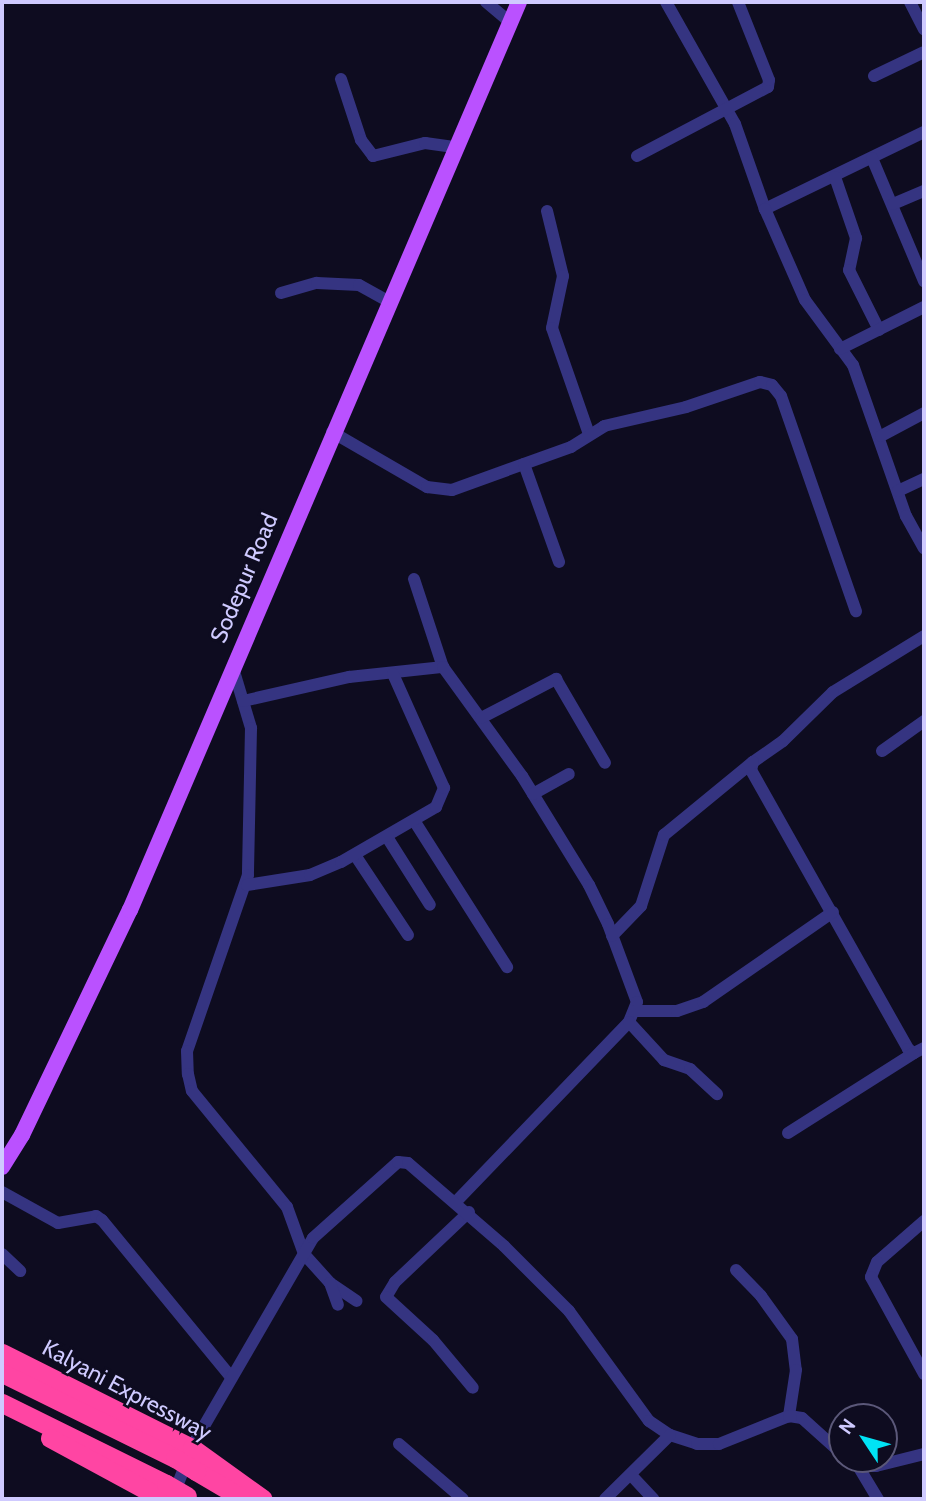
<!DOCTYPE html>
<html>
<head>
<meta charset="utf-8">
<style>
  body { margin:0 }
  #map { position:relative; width:926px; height:1501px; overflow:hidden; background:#0e0c20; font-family:Cabin,sans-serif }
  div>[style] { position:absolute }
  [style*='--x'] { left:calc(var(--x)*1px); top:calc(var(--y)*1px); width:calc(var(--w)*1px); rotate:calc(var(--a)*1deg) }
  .minor>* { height:12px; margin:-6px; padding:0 6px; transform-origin:6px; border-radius:6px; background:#353481 }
  .major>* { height:16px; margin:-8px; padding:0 8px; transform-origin:8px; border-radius:8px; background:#ba51ff }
  .highway>* { height:19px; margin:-9.5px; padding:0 9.5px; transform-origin:9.5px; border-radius:9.5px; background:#ff45a3 }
  .highway-bridge>* { height:19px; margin:-9.5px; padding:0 9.5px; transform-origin:9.5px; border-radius:9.5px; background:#ff45a3 }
  span { translate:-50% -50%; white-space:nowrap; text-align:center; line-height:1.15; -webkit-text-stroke:5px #0e0c20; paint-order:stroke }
  .street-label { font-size:23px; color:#cfcaff }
  .frame { position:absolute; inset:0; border:4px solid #cfcaff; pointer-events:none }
  .north { position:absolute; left:828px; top:1403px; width:70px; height:70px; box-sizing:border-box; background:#0e0c20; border:2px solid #5b5879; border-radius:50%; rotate:306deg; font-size:19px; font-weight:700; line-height:28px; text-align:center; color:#cfcaff }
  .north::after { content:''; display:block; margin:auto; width:24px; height:32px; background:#00e3f5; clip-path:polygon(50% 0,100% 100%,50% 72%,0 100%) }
</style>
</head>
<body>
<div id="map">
  <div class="minor">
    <div style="--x:486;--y:2;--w:31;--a:40"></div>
    <div style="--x:666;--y:2;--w:140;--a:60.5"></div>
    <div style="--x:735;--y:124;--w:90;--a:70.6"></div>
    <div style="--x:910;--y:2;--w:31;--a:63"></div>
    <div style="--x:874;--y:76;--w:55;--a:-25.6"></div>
    <div style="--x:341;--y:79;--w:64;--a:71.8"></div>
    <div style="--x:361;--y:140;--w:20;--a:53"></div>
    <div style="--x:373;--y:156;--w:54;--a:-14"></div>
    <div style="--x:425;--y:143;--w:29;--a:8"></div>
    <div style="--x:924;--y:132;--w:177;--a:154.2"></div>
    <div style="--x:765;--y:209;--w:99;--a:66.3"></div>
    <div style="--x:805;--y:300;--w:81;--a:53.6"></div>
    <div style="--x:853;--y:365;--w:160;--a:70.7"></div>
    <div style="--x:906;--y:516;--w:37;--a:61"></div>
    <div style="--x:637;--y:156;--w:148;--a:-27.8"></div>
    <div style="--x:768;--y:87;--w:7;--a:-82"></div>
    <div style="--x:769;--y:80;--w:84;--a:-111.7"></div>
    <div style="--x:872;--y:158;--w:134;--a:67.1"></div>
    <div style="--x:835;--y:177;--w:65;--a:71"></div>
    <div style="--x:856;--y:238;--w:33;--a:102"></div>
    <div style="--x:849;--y:270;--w:67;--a:63.4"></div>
    <div style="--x:893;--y:204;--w:34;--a:-23"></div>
    <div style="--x:547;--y:211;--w:67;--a:76.2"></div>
    <div style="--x:563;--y:276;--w:53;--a:101.9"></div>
    <div style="--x:552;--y:328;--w:112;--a:70.8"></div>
    <div style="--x:281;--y:293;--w:37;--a:-16"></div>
    <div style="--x:317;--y:283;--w:42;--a:2.7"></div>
    <div style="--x:359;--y:285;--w:33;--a:29"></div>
    <div style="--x:840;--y:349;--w:94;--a:-26.6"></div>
    <div style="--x:332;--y:432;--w:110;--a:30.1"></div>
    <div style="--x:427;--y:487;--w:25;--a:7"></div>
    <div style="--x:452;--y:490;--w:127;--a:-19.9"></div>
    <div style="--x:571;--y:447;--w:39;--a:-32"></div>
    <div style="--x:604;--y:426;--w:84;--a:-13"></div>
    <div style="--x:686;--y:407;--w:78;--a:-18.7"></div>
    <div style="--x:760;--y:382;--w:12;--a:14"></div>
    <div style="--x:772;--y:385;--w:14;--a:51"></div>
    <div style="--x:781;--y:396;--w:228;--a:70.8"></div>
    <div style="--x:881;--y:436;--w:49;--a:-28.1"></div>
    <div style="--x:524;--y:464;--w:104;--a:70.3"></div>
    <div style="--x:898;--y:491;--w:29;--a:-25"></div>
    <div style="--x:414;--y:579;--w:93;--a:71.8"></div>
    <div style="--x:924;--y:636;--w:107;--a:148.4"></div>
    <div style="--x:833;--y:692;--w:70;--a:135.6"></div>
    <div style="--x:783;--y:741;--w:37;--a:145"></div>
    <div style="--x:753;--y:762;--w:8;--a:104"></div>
    <div style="--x:751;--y:770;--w:320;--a:60.6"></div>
    <div style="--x:908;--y:1049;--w:7;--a:34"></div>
    <div style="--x:914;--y:1053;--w:11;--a:-27"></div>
    <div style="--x:233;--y:668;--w:63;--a:73.3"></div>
    <div style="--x:251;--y:728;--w:147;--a:91.2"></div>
    <div style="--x:248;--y:875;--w:186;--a:109.1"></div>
    <div style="--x:187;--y:1051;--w:23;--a:88"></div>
    <div style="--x:188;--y:1074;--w:17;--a:77"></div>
    <div style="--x:192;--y:1091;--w:150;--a:50.7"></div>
    <div style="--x:287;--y:1207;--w:50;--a:70.1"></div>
    <div style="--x:304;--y:1254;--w:39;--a:48"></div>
    <div style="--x:330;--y:1283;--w:32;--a:34"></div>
    <div style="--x:243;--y:701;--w:109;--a:-12.8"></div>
    <div style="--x:349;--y:677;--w:95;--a:-6.1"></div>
    <div style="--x:443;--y:667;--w:135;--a:54.1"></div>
    <div style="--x:522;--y:776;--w:128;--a:58.4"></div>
    <div style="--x:589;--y:885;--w:43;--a:64"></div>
    <div style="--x:608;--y:924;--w:83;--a:69.6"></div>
    <div style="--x:637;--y:1002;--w:22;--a:112"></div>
    <div style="--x:629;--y:1022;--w:248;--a:133.9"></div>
    <div style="--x:481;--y:718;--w:85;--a:-27.5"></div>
    <div style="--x:556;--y:679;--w:97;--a:59.7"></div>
    <div style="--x:882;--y:751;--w:52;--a:-35.5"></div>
    <div style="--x:533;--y:794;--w:41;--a:-29.1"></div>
    <div style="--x:415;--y:822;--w:172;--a:57.6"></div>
    <div style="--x:387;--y:837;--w:80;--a:57.7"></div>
    <div style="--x:355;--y:855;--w:96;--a:56.5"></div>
    <div style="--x:247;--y:885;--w:64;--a:-9"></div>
    <div style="--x:310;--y:875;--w:34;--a:-23"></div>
    <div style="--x:341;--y:862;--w:110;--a:-30.1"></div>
    <div style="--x:436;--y:807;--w:21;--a:-67"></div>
    <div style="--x:444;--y:788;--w:125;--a:-114.1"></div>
    <div style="--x:612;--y:936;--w:42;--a:-46"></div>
    <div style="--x:641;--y:906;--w:75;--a:-72.1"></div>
    <div style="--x:664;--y:835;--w:115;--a:-39.4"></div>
    <div style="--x:634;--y:1011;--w:43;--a:0"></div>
    <div style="--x:677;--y:1011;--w:28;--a:-19"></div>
    <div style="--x:703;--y:1002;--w:158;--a:-34.7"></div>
    <div style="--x:629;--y:1022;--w:52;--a:47.4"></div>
    <div style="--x:664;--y:1060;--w:28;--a:19"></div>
    <div style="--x:690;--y:1069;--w:37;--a:43"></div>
    <div style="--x:788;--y:1133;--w:149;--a:-32.4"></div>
    <div style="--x:2;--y:1192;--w:64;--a:29"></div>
    <div style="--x:58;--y:1223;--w:39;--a:-10"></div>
    <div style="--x:96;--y:1216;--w:7;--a:34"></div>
    <div style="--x:102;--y:1220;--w:202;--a:50.6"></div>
    <div style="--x:469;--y:1212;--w:102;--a:136.6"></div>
    <div style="--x:395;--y:1282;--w:17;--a:121"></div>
    <div style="--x:386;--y:1297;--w:64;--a:42.5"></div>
    <div style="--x:433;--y:1340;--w:62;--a:50.2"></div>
    <div style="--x:924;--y:1221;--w:62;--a:138.9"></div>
    <div style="--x:877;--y:1262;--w:16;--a:112"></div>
    <div style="--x:871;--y:1277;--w:111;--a:61.3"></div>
    <div style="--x:2;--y:1254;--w:25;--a:43"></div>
    <div style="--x:736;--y:1270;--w:36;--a:46"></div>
    <div style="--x:761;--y:1296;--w:53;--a:54.2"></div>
    <div style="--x:792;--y:1339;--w:31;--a:83"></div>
    <div style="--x:796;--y:1370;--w:47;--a:98.7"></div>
    <div style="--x:330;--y:1283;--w:23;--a:70"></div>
    <div style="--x:399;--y:1444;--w:84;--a:40.7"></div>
    <div style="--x:849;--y:1459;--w:11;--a:38"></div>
    <div style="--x:858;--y:1466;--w:18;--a:0"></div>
    <div style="--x:876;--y:1466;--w:49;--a:-14"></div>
    <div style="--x:858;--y:1466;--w:39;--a:59"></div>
    <div style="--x:631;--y:1475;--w:33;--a:47"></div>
    <div style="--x:174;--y:1494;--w:53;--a:-68.8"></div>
    <div style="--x:193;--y:1445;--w:239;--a:-59.9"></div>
    <div style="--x:313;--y:1238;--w:114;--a:-41.8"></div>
    <div style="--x:398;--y:1162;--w:10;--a:6"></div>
    <div style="--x:408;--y:1163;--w:127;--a:40.8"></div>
    <div style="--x:504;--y:1246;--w:92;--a:45"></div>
    <div style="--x:569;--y:1311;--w:136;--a:54"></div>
    <div style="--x:649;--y:1421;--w:25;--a:34"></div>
    <div style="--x:670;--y:1435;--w:28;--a:18"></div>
    <div style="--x:697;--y:1444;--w:22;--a:0"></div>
    <div style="--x:719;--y:1444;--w:75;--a:-21.8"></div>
    <div style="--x:789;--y:1416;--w:13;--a:9"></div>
    <div style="--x:802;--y:1418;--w:54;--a:42"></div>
    <div style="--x:605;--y:1499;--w:91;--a:-44.6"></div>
  </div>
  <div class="major">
    <div style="--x:2;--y:1167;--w:38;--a:-58"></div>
    <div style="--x:22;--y:1135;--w:250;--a:-64.4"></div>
    <div style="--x:130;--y:910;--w:988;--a:-66.81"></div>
  </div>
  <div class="highway">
    <div style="--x:2;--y:1353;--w:212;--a:26.6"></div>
    <div style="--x:192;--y:1448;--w:87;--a:35.7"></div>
    <div style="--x:2;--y:1373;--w:193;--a:26.2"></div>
    <div style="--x:2;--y:1403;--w:183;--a:26.3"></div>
    <div style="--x:50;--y:1438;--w:128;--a:28.4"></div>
    <div style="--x:196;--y:1471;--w:51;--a:30.6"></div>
  </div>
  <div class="highway-bridge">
    <div style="--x:175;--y:1458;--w:25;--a:32"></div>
    <div style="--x:166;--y:1484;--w:24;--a:30"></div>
  </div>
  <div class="street-label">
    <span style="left:244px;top:578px;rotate:-67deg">Sodepur Road</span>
    <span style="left:127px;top:1390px;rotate:28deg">Kalyani Expressway</span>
  </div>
  <div class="frame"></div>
  <div class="north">N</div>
</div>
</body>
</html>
